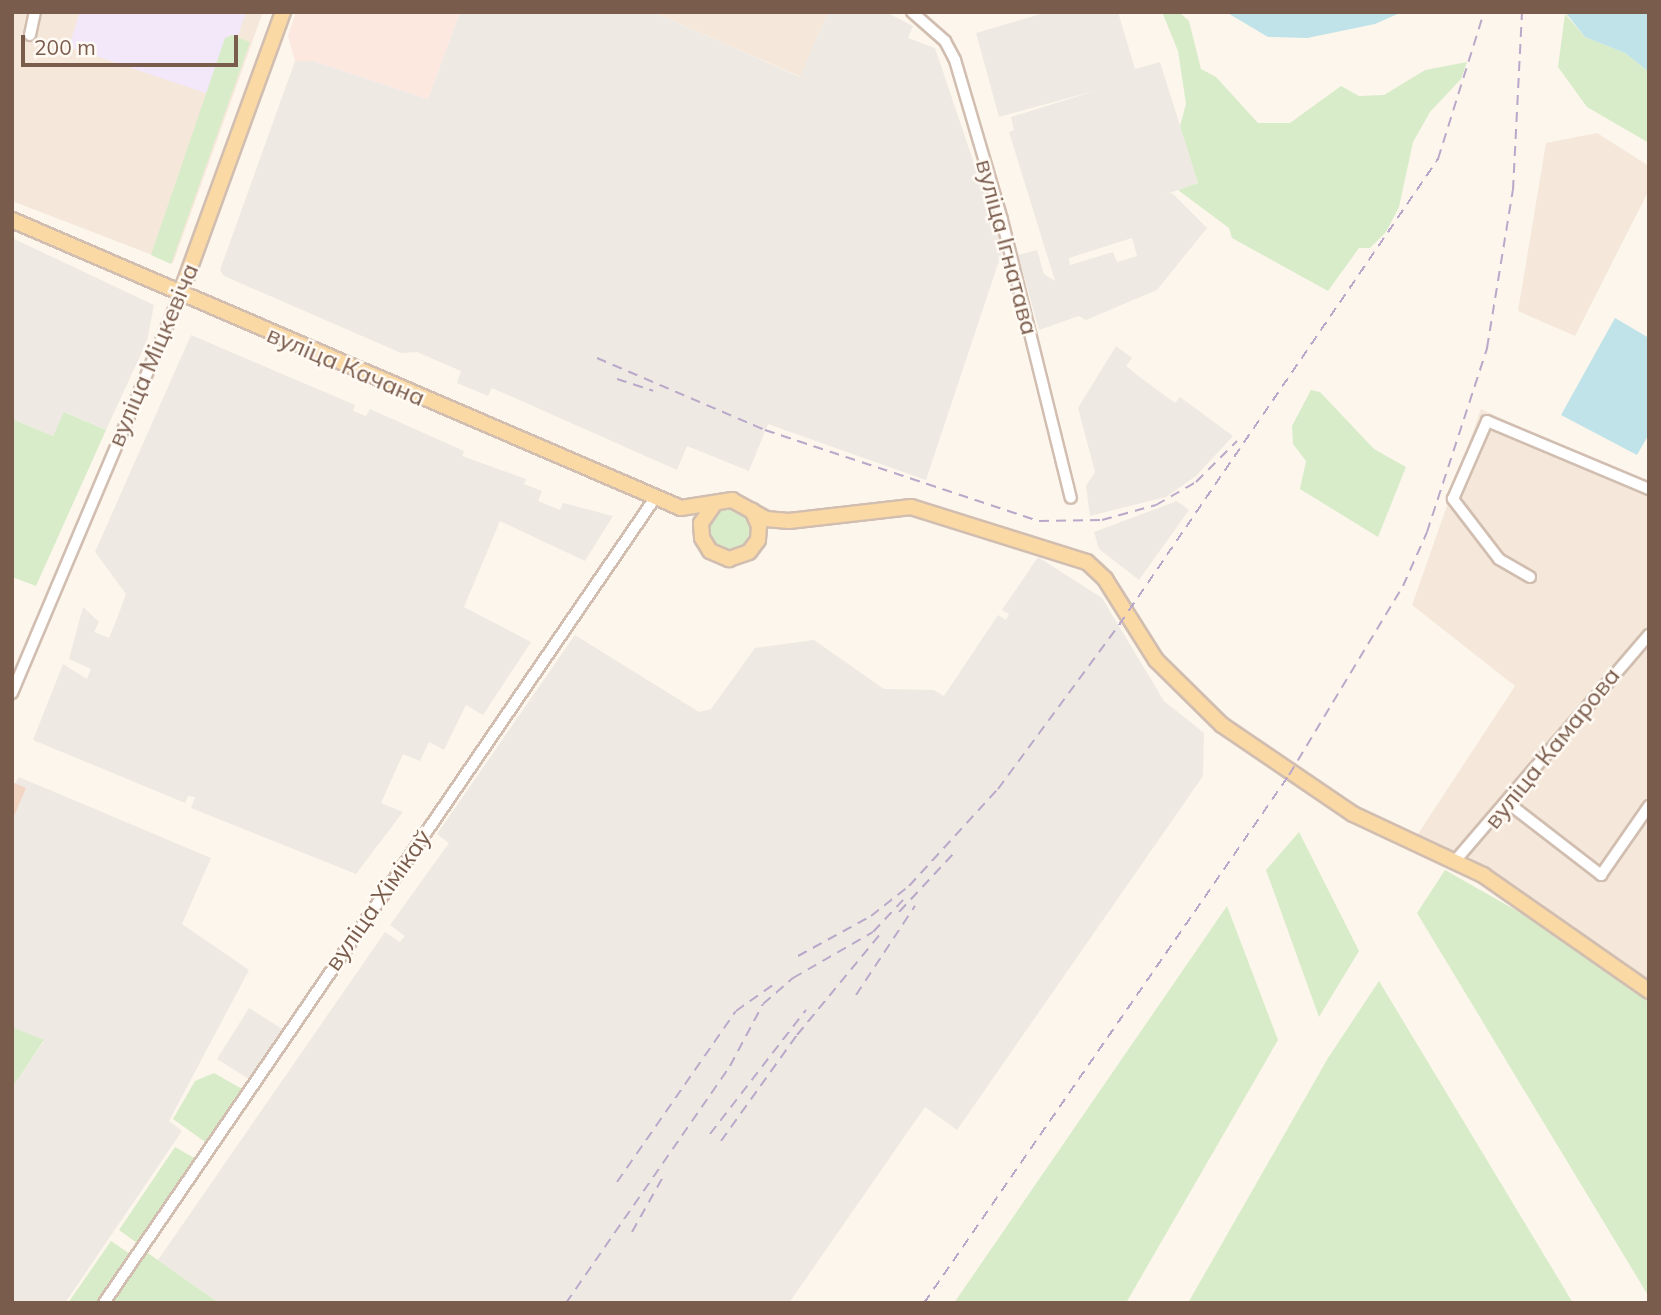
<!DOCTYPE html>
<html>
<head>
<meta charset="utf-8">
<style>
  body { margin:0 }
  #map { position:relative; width:1661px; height:1315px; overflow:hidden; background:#fdf6ec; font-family:Mulish,sans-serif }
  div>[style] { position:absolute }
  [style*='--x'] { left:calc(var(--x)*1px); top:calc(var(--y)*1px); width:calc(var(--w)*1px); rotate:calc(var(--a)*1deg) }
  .residential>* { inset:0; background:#f5e8da }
  .commercial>* { inset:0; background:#fde8e0 }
  .industrial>* { inset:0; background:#efe9e4 }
  .education>* { inset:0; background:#f3e8fa }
  .green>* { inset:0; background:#d8ecc9 }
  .round { border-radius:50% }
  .water>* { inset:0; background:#bfe3e8 }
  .building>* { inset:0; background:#f3d5c3 }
  .roads { filter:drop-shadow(2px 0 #d1beb0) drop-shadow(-2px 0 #d1beb0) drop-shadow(0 2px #d1beb0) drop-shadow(0 -2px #d1beb0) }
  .minor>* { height:10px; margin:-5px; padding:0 5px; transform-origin:5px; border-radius:5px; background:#fff }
  .major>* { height:14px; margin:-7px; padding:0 7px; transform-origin:7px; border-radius:7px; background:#fbd9a5 }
  .rail>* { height:2px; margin-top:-1px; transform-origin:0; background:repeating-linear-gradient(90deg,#b9a8c9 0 10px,transparent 0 17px) }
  span { translate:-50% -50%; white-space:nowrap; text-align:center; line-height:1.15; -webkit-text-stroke:5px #fffaf3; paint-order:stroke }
  .street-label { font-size:24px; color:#7a5c4d }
  .frame { position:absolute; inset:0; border:14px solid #7a5c4d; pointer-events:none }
  .scale { position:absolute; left:21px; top:35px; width:217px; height:32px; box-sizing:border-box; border:4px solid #7a5c4d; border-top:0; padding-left:9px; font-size:21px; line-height:24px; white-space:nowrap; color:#7a5c4d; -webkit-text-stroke:5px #fffaf3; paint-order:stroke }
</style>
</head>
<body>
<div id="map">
  <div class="residential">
    <div style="clip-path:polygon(12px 12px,263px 12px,173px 263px,12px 201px)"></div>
    <div style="clip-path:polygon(653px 12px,828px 12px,801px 77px)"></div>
    <div style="clip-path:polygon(1597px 133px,1649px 166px,1649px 190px,1575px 336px,1518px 311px,1546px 143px)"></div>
    <div style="clip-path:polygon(1481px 409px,1649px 486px,1649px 982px,1469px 857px,1416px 837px,1515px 686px,1412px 605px)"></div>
  </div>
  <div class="commercial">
    <div style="clip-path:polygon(296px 12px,460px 12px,428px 99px,314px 61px,295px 61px,288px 36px)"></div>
  </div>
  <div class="industrial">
    <div style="clip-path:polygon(460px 12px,653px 12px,800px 77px,828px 12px,886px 12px,913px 26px,908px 38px,935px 48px,1003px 249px,926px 480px,768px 424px,749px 471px,687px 446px,677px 470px,492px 388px,488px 396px,457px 383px,461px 371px,417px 352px,401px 353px,224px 276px,220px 270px,295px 61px,314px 61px,428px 99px)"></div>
    <div style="clip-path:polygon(evenodd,1048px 12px,1118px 12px,1135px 69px,1160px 62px,1198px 183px,1166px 194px,1172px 193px,1207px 228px,1157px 290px,1086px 320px,1079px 316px,1039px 330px,1018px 255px,1037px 250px,1044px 274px,1055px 281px,1009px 132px,1014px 130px,1011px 117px,1098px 90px,999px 117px,976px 33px,1048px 12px,1132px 238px,1137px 256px,1117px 262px,1113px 252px,1070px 265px,1069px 258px,1132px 238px)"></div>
    <div style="clip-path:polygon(12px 238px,154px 305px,147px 341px,106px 430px,65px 412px,53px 436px,12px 419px)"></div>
    <div style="clip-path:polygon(191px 335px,355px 405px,353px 411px,366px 416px,370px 409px,464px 451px,462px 456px,526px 479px,524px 484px,542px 491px,538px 501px,560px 510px,563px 503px,613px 516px,585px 561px,500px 521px,464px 607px,531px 642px,483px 715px,466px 705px,444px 750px,429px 742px,420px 761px,403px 754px,381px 803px,403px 812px,356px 874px,191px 808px,195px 797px,188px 796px,185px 803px,33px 740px,63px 664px,87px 679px,91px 669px,69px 659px,83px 607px,99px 622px,94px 632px,109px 638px,116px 621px,126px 594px,95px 552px)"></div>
    <div style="clip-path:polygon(1116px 346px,1132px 358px,1126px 366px,1141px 378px,1175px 403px,1180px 397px,1233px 436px,1196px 476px,1166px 497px,1090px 516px,1086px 486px,1095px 472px,1078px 408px)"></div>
    <div style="clip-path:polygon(1177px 501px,1189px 510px,1139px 580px,1099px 549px,1094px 532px)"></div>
    <div style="clip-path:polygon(1038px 557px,1102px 598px,1164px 701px,1204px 733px,1203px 776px,957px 1130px,925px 1107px,789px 1303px,219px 1303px,158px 1260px,385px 932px,400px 942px,405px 936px,390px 925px,449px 843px,437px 834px,575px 635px,699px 712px,711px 709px,755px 648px,814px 640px,884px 689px,934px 690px,944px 696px,998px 615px,1006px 620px,1009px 614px,1002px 610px)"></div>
    <div style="clip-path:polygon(19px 777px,211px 858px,182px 924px,249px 970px,169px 1121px,182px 1131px,65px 1303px,12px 1303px,12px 1088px,44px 1041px,12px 1027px,12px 788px)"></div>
    <div style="clip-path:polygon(249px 1008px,287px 1032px,252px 1081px,217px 1059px)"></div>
  </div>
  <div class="education">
    <div style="clip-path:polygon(80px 12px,246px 12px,217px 97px,69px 47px)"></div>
  </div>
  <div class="green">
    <div style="clip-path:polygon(1162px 12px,1179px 12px,1189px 21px,1201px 69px,1216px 77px,1258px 123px,1290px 123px,1341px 86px,1359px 96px,1384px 95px,1425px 70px,1467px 62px,1461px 79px,1430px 112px,1413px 142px,1399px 207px,1386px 232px,1370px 248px,1359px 248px,1328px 291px,1232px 238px,1229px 228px,1178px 190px,1198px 183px,1180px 126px,1186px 104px,1178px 51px)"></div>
    <div style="clip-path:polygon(1565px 14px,1585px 37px,1625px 53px,1649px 72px,1649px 143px,1587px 107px,1558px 67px)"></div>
    <div style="clip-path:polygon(232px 35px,250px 42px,171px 264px,151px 255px,225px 38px)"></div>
    <div style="clip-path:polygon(1311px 390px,1320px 392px,1374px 449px,1406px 467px,1378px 537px,1300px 489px,1306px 461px,1293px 444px,1292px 426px)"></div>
    <div style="clip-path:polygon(64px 412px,106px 430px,36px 586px,12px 577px,12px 419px,53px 436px)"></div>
    <div class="round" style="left:707px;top:506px;width:44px;height:44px"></div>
    <div style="clip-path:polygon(1299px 832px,1359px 951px,1319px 1017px,1266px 870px)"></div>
    <div style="clip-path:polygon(1445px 870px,1547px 928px,1649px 1002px,1649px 1297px,1417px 913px)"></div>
    <div style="clip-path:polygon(1227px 906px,1278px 1040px,1126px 1303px,954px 1303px)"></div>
    <div style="clip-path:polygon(1379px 981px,1573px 1303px,1188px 1303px,1328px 1058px)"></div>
    <div style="clip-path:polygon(12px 1027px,44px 1040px,12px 1088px)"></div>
    <div style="clip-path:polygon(214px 1073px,244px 1090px,208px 1144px,173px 1119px,195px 1081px)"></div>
    <div style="clip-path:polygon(175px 1147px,196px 1159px,137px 1243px,119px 1230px)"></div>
    <div style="clip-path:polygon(111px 1241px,133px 1256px,100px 1303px,68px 1303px)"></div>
    <div style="clip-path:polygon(145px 1251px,219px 1303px,109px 1303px)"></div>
  </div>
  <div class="water">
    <div style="clip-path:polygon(1226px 12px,1402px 12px,1375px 24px,1307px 38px,1268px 37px)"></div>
    <div style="clip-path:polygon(1565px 12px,1649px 12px,1649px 72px,1625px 53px,1585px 37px)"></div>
    <div style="clip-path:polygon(1615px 318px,1649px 338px,1649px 434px,1637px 455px,1561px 415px)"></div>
  </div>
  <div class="building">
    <div style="clip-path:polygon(14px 783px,26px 788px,12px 821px,12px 788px)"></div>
  </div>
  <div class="roads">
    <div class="minor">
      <div style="--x:912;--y:12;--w:44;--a:41.3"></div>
      <div style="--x:945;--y:41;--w:21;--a:62"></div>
      <div style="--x:955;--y:60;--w:167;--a:73.6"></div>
      <div style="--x:1002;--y:220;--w:286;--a:76.1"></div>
      <div style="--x:30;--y:35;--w:24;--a:-78"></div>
      <div style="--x:1530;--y:577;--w:36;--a:-150"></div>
      <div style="--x:1499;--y:559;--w:76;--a:-127.5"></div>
      <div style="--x:1453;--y:499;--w:85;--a:-66.4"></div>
      <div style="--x:1487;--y:421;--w:176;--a:22.8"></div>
      <div style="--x:12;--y:693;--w:432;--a:-67.1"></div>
      <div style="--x:1508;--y:803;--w:118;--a:37.7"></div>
      <div style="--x:1601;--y:875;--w:84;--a:-55.2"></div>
      <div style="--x:1455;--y:861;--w:298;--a:-49.4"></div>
      <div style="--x:104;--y:1303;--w:976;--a:-55.61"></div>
    </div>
    <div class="major">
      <div style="--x:12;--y:220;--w:728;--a:23.29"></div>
      <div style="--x:681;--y:508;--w:52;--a:-8.9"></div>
      <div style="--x:732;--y:500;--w:39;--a:29"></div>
      <div style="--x:766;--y:519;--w:23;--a:5"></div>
      <div style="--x:789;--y:521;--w:123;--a:-6.5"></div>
      <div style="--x:911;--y:507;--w:184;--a:17.4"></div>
      <div style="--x:1087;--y:562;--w:25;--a:43"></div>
      <div style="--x:1105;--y:579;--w:96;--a:57.8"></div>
      <div style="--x:1156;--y:660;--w:93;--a:44.6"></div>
      <div style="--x:1222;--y:725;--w:158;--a:34.2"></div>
      <div style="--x:1353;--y:814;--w:144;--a:25.1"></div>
      <div style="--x:1483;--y:875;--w:203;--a:34.9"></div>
      <div style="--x:180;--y:295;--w:301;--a:-70"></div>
      <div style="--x:713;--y:506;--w:21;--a:125"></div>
      <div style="--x:701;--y:523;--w:15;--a:86"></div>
      <div style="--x:702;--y:538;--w:15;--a:58"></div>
      <div style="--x:710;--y:551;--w:21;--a:23"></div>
      <div style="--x:729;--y:559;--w:21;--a:-19"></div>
      <div style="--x:749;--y:552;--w:15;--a:-53"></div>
      <div style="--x:758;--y:540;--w:14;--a:-86"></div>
      <div style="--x:759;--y:526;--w:17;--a:-114"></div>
    </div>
  </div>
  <div class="rail">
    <div style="--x:597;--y:358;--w:183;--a:23.2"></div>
    <div style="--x:765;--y:430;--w:289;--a:18.4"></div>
    <div style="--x:1039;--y:521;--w:63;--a:-0.9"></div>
    <div style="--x:1102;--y:520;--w:56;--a:-15.5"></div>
    <div style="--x:1156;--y:505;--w:46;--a:-29.9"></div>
    <div style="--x:1196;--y:482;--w:58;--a:-45"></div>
    <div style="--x:617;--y:379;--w:38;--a:18"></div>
    <div style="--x:899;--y:912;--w:81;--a:-47"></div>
    <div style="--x:798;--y:956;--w:83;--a:-28.7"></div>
    <div style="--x:871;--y:916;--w:48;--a:-38.3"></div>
    <div style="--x:909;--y:886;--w:132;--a:-47.5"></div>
    <div style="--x:998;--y:789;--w:204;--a:-53.6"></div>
    <div style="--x:1119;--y:625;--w:565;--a:-55.61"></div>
    <div style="--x:1438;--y:159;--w:154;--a:-72.6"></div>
    <div style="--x:856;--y:995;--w:107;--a:-56.5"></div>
    <div style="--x:710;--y:1134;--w:157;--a:-52.3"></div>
    <div style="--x:721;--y:1141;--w:130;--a:-54.4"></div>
    <div style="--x:797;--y:1035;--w:132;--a:-50.5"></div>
    <div style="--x:617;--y:1182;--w:208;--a:-55.2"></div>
    <div style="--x:736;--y:1011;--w:50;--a:-35.3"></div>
    <div style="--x:632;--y:1232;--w:63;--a:-60.6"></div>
    <div style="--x:566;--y:1303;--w:288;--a:-55.3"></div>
    <div style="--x:730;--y:1066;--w:70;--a:-62"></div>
    <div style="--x:763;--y:1004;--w:40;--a:-41"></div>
    <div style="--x:793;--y:978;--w:92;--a:-29.9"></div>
    <div style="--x:873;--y:932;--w:44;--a:-46.8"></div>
    <div style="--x:924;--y:1303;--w:642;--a:-55.34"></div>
    <div style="--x:1289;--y:775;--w:221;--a:-58.9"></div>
    <div style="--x:1403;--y:586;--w:59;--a:-66"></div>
    <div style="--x:1427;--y:532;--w:194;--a:-71.9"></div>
    <div style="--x:1487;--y:348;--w:160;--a:-80.7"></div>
    <div style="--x:1513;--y:190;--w:178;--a:-87.1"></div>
  </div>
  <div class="street-label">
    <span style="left:1007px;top:247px;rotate:75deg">вуліца Ігнатава</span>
    <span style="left:153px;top:355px;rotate:-67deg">вуліца Міцкевіча</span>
    <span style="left:346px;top:366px;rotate:23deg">вуліца Качана</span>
    <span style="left:1552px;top:748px;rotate:-51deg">вуліца Камарова</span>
    <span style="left:378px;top:900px;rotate:-55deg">вуліца Хімікаў</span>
  </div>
  <div class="frame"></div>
  <div class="scale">200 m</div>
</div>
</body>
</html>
